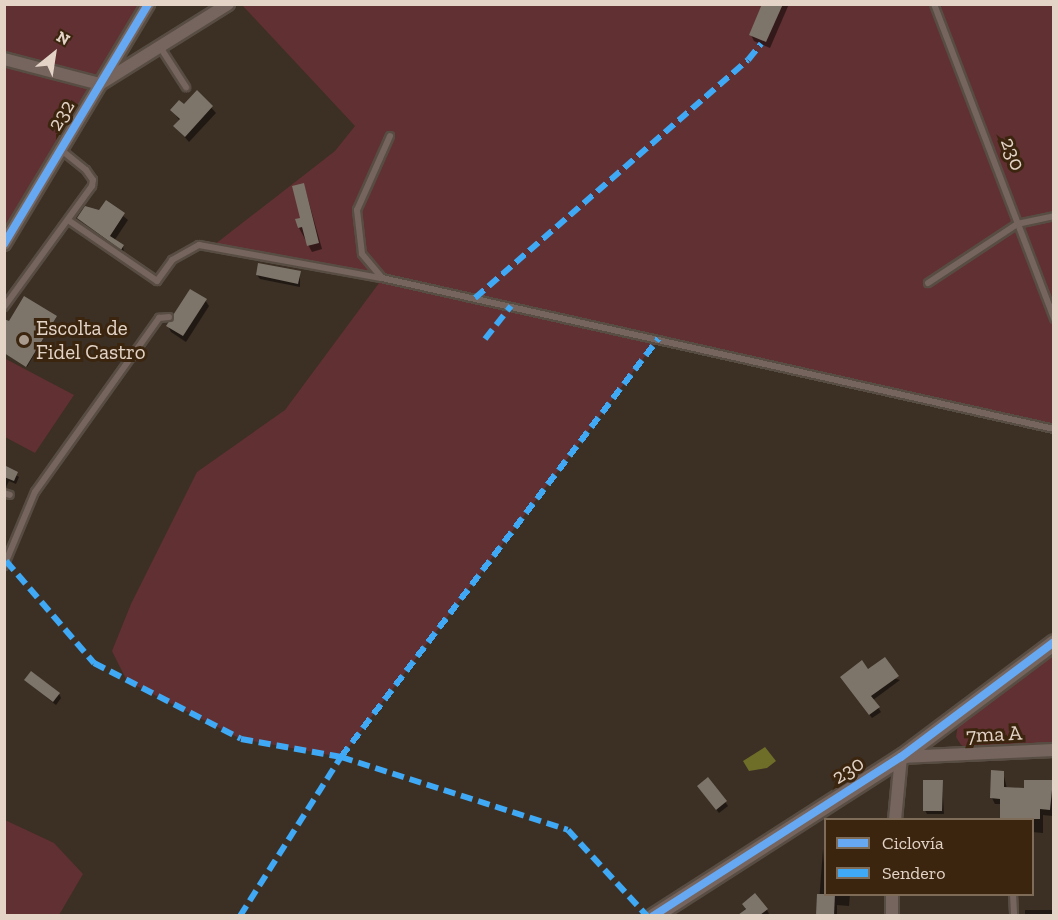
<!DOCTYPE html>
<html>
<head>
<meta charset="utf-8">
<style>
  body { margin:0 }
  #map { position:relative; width:1058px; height:920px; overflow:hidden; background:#3c2f24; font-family:"Zilla Slab",serif }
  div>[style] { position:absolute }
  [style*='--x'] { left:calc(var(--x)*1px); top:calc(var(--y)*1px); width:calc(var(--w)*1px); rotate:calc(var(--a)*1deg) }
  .green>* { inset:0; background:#613032 }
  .water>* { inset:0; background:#6e6e29 }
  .shadow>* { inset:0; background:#0007 }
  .building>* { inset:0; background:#7d756a }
  .roads { filter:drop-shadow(2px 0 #584d43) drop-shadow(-2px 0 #584d43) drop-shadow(0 2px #584d43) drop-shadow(0 -2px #584d43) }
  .service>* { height:6px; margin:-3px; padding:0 3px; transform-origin:3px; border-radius:3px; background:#76655e }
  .minor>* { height:12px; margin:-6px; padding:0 6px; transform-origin:6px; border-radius:6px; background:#76655e }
  .tertiary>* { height:15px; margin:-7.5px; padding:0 7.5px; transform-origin:7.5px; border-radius:7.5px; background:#76655e }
  .quiet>* { height:6px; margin-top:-3px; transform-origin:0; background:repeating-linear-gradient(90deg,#3fa9f5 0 12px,transparent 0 18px) }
  .cycleway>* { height:8px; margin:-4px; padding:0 4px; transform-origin:4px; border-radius:4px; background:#66a8f1 }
  .dots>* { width:16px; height:16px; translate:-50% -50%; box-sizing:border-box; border:3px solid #3b250e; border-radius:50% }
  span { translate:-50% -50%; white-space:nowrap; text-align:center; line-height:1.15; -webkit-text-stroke:6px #3b250e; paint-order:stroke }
  .street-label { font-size:21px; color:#e3d4c7 }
  .poi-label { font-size:21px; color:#e3d4c7 }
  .left { translate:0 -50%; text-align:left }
  .frame { position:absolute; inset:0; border:6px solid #e3d4c7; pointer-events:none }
  .legend { position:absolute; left:824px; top:818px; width:210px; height:78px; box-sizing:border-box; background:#3b250e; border:2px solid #7e6b58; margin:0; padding:8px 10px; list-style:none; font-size:18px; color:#e3d4c7 }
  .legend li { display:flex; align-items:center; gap:12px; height:30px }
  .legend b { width:30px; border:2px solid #7e6b58 }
  .north { position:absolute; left:24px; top:24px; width:60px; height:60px; -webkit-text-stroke:4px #3b250e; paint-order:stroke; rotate:30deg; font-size:16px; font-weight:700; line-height:24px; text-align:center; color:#e3d4c7 }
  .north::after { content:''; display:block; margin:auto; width:21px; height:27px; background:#e3d4c7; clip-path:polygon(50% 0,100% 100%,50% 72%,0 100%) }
</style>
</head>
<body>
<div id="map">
  <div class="green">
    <div style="clip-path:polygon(5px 5px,148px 5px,5px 244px)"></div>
    <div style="clip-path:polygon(242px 5px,1053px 5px,1053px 429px,658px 339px,341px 757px,241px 739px,127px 681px,112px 651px,131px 604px,197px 472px,285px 410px,382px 279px,214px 245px,335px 151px,355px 126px)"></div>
    <div style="clip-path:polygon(4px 358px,74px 395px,35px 453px,5px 437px)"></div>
    <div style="clip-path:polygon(1053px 642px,1053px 750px,978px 755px,961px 745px,956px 737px,960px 712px)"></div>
    <div style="clip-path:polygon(5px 820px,54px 843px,83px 874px,59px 915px,5px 915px)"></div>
  </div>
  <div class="water">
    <div style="clip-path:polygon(765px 747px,776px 761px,767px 768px,749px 771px,743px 761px)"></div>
  </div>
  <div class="shadow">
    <div style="clip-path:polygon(770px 4px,789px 4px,770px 48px,754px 41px,751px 35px)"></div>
    <div style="clip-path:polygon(197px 92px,216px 113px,189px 142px,175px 126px,180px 121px,172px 110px,184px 107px)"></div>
    <div style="clip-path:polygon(304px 185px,322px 249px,312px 252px,299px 228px)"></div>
    <div style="clip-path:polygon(106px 202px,128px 220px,114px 241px,123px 246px,124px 254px,79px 218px,100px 212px)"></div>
    <div style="clip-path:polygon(300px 272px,300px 287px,260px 279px,257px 275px)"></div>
    <div style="clip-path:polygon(205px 300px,209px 306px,186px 342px,171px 332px,168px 326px)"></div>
    <div style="clip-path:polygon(56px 317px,27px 367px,4px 353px,9px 323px)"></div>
    <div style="clip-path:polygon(4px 467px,19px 477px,16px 484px,9px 481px,5px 489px)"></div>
    <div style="clip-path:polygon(868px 671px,900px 680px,873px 700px,881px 712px,872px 718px,844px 681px)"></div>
    <div style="clip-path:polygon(25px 680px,59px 694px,61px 698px,56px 705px)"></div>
    <div style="clip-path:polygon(1003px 772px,1007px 789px,1025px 790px,1025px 781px,1054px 782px,1053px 816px,1043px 815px,1043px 833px,1032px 832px,1032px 820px,1002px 820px,1002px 804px,995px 804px,992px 798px)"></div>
    <div style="clip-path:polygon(708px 779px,728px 806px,719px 813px,701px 790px)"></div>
    <div style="clip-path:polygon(942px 782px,944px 814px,927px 814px,925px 810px)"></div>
    <div style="clip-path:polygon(823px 849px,826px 894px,850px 894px,849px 906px,837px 905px,837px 916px,818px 916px)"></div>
    <div style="clip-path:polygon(755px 895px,767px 910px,770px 916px,740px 916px)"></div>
    <div style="clip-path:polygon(1025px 910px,1054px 910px,1054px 916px,1025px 916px)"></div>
  </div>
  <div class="building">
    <div style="clip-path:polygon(762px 4px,783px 4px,766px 42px,749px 35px)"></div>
    <div style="clip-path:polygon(197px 90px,213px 106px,185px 137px,173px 126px,180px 119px,170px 110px,179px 100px,184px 104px)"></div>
    <div style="clip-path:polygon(304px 183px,319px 243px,307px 246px,302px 227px,298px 228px,295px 219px,300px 218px,292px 186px)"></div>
    <div style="clip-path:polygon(106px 200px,125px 213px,110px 236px,124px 245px,121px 250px,77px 218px,85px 206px,99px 210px)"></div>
    <div style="clip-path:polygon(258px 263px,301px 271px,298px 284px,256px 275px)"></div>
    <div style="clip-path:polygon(190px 289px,207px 299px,183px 336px,166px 326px)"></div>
    <div style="clip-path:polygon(24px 296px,57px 316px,26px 367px,4px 353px,4px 319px,9px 321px)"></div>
    <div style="clip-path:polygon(4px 465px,18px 472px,14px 481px,4px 477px)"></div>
    <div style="clip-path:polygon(885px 657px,899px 676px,871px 696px,880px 707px,869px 715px,840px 677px,862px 660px,868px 669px)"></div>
    <div style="clip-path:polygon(31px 671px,60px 693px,53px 702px,24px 680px)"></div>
    <div style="clip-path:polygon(991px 770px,1004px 771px,1004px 787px,1024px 788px,1024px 780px,1053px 780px,1050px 810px,1040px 809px,1040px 819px,1000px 819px,1000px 799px,990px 798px)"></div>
    <div style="clip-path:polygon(708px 777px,727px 801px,716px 810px,697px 786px)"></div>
    <div style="clip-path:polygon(923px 780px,943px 780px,942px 811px,923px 811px)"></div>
    <div style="clip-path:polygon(755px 893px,768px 909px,760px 915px,738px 915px,746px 909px,742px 904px)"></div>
    <div style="clip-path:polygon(817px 894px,835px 894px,834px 915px,816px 915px)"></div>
  </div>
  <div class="roads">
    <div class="service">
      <div style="--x:934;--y:4;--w:337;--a:69.1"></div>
      <div style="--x:160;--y:47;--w:48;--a:57"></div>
      <div style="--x:390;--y:136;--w:81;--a:114"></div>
      <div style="--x:357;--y:210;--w:44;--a:83.5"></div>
      <div style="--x:362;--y:254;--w:31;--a:50"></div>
      <div style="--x:382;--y:278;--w:689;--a:12.66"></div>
      <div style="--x:68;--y:220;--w:108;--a:34.4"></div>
      <div style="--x:157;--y:281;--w:26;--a:-54"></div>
      <div style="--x:172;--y:260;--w:31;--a:-29"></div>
      <div style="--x:199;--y:245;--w:185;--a:10.3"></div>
      <div style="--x:928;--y:283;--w:107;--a:-33.5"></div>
      <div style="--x:1017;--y:224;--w:38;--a:-12"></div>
      <div style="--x:4;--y:307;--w:150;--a:-54"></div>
      <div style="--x:92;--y:186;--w:6;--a:-81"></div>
      <div style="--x:93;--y:180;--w:12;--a:-125"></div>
      <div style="--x:86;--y:170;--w:32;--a:-141"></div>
      <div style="--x:4;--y:493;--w:6;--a:18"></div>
      <div style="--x:4;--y:566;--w:80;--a:-67.3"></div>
      <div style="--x:35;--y:492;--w:214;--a:-54.5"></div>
      <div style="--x:159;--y:318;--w:10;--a:-6"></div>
      <div style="--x:1013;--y:894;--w:22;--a:87"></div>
    </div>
    <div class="minor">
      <div style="--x:4;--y:59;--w:99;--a:14.6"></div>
      <div style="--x:100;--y:84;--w:151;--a:-32"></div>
      <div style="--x:4;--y:244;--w:280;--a:-59"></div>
      <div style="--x:895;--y:820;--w:63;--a:-84.6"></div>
      <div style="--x:901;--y:757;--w:153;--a:-2.6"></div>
      <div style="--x:892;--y:916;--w:22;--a:-90"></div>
    </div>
    <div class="tertiary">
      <div style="--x:653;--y:916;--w:295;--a:-32.7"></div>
      <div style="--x:901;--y:757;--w:191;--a:-36.9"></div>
    </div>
  </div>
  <div class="quiet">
    <div style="--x:475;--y:298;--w:362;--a:-41.1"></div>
    <div style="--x:748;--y:60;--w:21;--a:-51"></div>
    <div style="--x:485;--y:339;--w:42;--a:-51.8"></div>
    <div style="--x:6;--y:561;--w:135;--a:49.2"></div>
    <div style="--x:94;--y:663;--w:165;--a:27.3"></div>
    <div style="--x:241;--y:739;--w:102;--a:10.2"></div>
    <div style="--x:341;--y:757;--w:238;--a:17.8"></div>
    <div style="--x:568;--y:830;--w:117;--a:47.4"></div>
    <div style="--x:240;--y:916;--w:188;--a:-57.6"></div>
    <div style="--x:341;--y:757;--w:525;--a:-52.82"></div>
  </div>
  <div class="cycleway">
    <div style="--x:4;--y:244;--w:280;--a:-59"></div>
    <div style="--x:653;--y:916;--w:295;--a:-32.7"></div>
    <div style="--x:901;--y:757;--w:191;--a:-36.9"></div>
  </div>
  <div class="dots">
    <div style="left:24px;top:340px;background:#a99a8e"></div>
  </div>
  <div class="street-label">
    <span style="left:61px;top:115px;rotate:-59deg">232</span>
    <span style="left:1013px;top:154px;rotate:69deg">230</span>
    <span style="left:994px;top:734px;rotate:-3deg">7ma A</span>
    <span style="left:848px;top:770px;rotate:-33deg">230</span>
  </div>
  <div class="poi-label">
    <span class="left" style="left:36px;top:340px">Escolta de<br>Fidel Castro</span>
  </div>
  <div class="frame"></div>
  <ul class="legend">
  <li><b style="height:8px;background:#66a8f1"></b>Ciclovía</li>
  <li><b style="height:8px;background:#3fa9f5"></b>Sendero</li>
  </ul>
  <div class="north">N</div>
</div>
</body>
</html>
